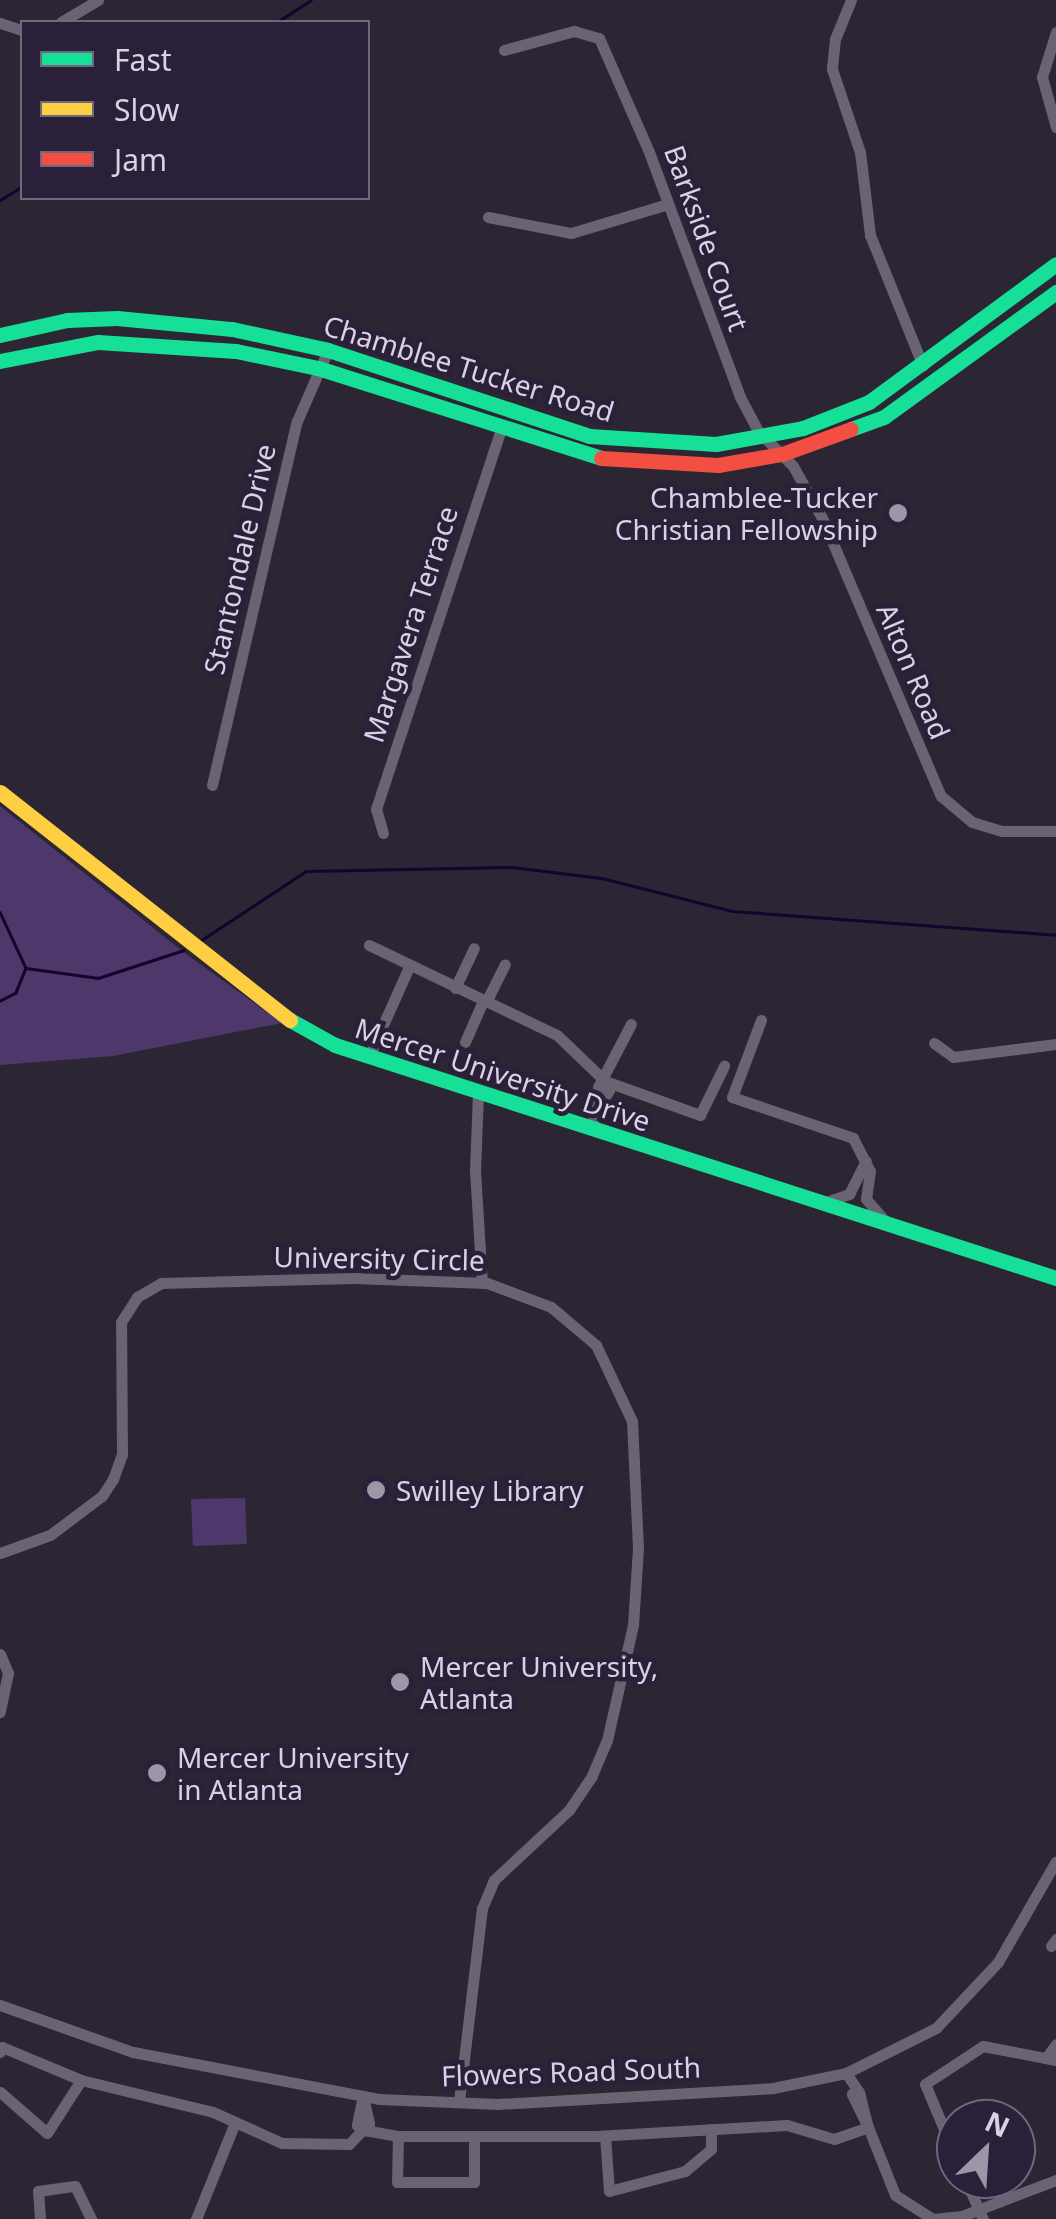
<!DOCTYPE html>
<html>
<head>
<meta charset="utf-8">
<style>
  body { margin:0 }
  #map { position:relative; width:1056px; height:2219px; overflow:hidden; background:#2c2634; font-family:"Noto Sans",sans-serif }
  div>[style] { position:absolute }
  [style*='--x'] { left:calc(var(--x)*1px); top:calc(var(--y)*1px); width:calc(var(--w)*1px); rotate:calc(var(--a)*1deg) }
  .green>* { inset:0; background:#4e376a }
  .stream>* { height:2.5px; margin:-1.25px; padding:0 1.25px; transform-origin:1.25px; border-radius:1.25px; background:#16032b }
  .street>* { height:11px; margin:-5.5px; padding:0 5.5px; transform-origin:5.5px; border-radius:5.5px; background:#6a6373 }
  .fast>* { height:15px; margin:-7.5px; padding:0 7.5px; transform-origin:7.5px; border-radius:7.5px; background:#16e098 }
  .slow>* { height:15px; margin:-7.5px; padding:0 7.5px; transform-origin:7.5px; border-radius:7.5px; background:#ffcf43 }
  .jam>* { height:15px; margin:-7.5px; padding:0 7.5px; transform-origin:7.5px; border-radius:7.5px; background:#f24e42 }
  .dots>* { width:28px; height:28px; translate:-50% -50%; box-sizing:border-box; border:5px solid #2b203a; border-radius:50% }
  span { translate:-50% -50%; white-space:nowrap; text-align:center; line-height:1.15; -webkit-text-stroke:9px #2b203a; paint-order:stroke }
  .street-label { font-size:28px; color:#d8d2e3 }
  .poi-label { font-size:28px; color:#d8d2e3 }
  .right { translate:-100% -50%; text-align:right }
  .left { translate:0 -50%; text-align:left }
  .legend { position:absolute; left:20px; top:20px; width:350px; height:180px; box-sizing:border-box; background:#2b203a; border:2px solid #70677e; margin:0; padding:12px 18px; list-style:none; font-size:30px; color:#d8d2e3 }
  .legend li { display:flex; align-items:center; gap:20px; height:50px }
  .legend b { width:50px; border:2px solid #70677e }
  .north { position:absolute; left:936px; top:2099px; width:100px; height:100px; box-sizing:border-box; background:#2b203a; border:2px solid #70677e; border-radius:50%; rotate:25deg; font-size:28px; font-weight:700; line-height:40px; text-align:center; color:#d8d2e3 }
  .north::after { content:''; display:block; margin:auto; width:35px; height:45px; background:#9c96a6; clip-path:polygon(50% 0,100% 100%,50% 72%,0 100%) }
</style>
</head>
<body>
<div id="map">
  <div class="green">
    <div style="clip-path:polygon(0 806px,186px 954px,282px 1023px,113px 1056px,0 1065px)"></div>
    <div style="clip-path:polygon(245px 1498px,247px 1544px,193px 1546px,191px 1499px)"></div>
  </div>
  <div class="stream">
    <div style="--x:277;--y:22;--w:40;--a:-32.9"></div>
    <div style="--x:0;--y:200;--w:26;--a:-31"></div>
    <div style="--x:0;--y:912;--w:62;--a:65.1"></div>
    <div style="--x:26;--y:968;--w:27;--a:112"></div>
    <div style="--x:16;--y:993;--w:18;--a:153"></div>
    <div style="--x:200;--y:941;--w:127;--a:-33.4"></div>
    <div style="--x:306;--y:871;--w:206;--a:-1.1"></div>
    <div style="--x:512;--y:867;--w:91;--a:7"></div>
    <div style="--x:602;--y:878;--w:134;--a:14.2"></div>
    <div style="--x:732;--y:911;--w:325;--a:4.2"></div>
    <div style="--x:26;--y:968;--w:73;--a:7.9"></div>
    <div style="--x:98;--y:978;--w:90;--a:-18"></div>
  </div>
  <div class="street">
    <div style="--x:851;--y:0;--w:42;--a:112.3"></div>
    <div style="--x:835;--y:39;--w:30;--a:96"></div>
    <div style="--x:832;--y:69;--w:88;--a:71.4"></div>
    <div style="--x:860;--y:152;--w:84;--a:83.1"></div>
    <div style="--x:870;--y:235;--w:141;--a:68"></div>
    <div style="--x:61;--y:22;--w:43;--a:-30.7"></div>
    <div style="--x:0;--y:23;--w:23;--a:18"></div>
    <div style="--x:1056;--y:32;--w:47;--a:107.3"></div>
    <div style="--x:1042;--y:77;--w:52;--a:74.4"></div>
    <div style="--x:504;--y:50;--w:73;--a:-15.2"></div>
    <div style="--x:574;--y:31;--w:26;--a:16"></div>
    <div style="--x:599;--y:38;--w:124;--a:66.3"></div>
    <div style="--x:649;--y:152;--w:261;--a:69.6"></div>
    <div style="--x:740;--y:397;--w:38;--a:62"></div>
    <div style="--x:758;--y:431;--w:49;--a:45"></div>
    <div style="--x:793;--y:466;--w:62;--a:60.9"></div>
    <div style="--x:823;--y:520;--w:300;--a:66.9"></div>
    <div style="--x:941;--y:796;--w:40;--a:40"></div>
    <div style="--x:972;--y:822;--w:31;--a:17"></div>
    <div style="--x:1002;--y:831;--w:54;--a:0"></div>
    <div style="--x:488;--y:217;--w:85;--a:10.9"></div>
    <div style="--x:571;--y:233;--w:101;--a:-16.6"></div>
    <div style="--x:212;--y:785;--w:374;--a:-76.9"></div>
    <div style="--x:297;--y:421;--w:77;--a:-66.4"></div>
    <div style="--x:383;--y:833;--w:25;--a:-106"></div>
    <div style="--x:376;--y:809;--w:398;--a:-71.8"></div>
    <div style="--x:369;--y:945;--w:208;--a:25.6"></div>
    <div style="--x:557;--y:1035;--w:66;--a:43.8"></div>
    <div style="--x:605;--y:1081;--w:101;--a:19.7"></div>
    <div style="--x:700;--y:1115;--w:55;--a:-63.9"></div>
    <div style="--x:455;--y:988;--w:44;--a:-64.6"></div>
    <div style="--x:486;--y:1002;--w:42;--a:-63.4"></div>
    <div style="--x:761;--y:1020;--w:82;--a:110.6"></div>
    <div style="--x:732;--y:1097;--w:128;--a:18.7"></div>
    <div style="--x:853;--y:1138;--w:37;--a:63"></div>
    <div style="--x:870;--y:1171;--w:28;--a:98"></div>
    <div style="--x:866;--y:1199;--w:29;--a:49"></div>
    <div style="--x:465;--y:1042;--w:45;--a:-66.3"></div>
    <div style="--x:934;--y:1043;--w:24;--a:36"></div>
    <div style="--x:953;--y:1057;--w:104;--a:-7.2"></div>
    <div style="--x:369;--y:1056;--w:98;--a:-65.8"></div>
    <div style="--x:478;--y:1093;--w:77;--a:92.2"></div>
    <div style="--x:475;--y:1170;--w:113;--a:86.5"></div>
    <div style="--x:596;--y:1112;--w:26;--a:-59"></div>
    <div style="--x:609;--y:1090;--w:10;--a:-114"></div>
    <div style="--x:592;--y:1129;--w:42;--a:-81.9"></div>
    <div style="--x:598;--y:1087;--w:71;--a:-62.4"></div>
    <div style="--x:823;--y:1203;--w:28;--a:-19"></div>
    <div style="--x:849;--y:1194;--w:37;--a:-63"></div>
    <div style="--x:0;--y:1553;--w:53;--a:-19.8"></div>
    <div style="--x:50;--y:1535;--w:65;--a:-36.9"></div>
    <div style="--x:102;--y:1496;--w:20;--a:-57"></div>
    <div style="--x:113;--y:1479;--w:27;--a:-70"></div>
    <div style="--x:122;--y:1454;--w:132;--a:-90.4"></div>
    <div style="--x:121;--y:1322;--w:30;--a:-57"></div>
    <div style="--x:137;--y:1297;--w:28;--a:-30"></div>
    <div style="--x:161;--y:1283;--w:193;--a:-1.5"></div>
    <div style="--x:354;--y:1278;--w:133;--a:2.2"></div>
    <div style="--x:487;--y:1283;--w:68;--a:20.6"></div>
    <div style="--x:551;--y:1307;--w:59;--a:40.2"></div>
    <div style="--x:596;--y:1345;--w:84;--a:64.7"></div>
    <div style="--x:632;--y:1421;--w:127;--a:87.3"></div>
    <div style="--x:638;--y:1548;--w:77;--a:93.7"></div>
    <div style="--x:633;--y:1625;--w:118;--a:102.7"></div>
    <div style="--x:607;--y:1740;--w:39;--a:113"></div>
    <div style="--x:592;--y:1776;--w:41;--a:124.1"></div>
    <div style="--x:569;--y:1810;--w:103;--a:137"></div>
    <div style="--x:494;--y:1880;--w:30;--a:113"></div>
    <div style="--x:482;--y:1908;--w:195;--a:96.8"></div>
    <div style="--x:0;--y:1654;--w:21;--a:67"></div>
    <div style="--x:8;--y:1673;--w:40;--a:102"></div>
    <div style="--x:1051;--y:1946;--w:9;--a:-54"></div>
    <div style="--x:0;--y:2005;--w:141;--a:19.5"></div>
    <div style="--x:133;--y:2052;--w:250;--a:10.8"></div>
    <div style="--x:379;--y:2099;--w:119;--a:2.4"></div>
    <div style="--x:498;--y:2104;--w:275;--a:-3.3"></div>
    <div style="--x:773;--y:2088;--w:75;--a:-11.6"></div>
    <div style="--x:846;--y:2073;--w:101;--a:-26.6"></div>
    <div style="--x:936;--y:2028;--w:91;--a:-46.8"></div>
    <div style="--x:998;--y:1962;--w:116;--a:-60.1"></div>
    <div style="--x:0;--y:2052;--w:5;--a:-68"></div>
    <div style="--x:2;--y:2047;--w:86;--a:22.7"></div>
    <div style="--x:81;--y:2080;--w:136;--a:13.6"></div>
    <div style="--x:213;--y:2112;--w:76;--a:24.2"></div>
    <div style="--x:282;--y:2143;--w:67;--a:0.9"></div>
    <div style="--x:349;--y:2144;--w:29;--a:-46"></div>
    <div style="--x:369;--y:2123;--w:28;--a:-103"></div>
    <div style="--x:1046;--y:2058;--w:17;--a:-54"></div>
    <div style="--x:846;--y:2073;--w:23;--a:56"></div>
    <div style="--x:859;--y:2092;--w:36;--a:76"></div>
    <div style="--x:868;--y:2127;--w:37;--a:-116"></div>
    <div style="--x:0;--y:2092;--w:62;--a:41.1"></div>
    <div style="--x:47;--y:2133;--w:63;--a:-57.3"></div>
    <div style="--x:363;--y:2096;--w:30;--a:102"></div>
    <div style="--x:357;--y:2125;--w:9;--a:36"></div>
    <div style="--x:364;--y:2130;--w:35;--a:10"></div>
    <div style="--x:398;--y:2136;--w:198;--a:0"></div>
    <div style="--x:596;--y:2136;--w:191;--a:-3.3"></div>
    <div style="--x:787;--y:2125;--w:49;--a:16.6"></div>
    <div style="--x:834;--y:2139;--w:36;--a:-19"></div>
    <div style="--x:868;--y:2127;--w:73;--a:68.3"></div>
    <div style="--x:895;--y:2195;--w:45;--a:32.3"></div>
    <div style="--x:933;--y:2219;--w:29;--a:-6"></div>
    <div style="--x:962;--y:2216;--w:101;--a:-21"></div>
    <div style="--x:398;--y:2136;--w:46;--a:91.2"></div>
    <div style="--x:397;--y:2182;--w:77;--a:0"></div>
    <div style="--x:474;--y:2182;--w:46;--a:-90"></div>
    <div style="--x:605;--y:2136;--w:55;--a:85.8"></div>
    <div style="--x:609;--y:2191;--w:79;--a:-14.7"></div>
    <div style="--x:685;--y:2171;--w:34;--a:-40"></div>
    <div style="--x:711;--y:2149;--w:20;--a:-90"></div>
    <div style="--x:956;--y:2158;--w:80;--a:-112.7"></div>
    <div style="--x:925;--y:2084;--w:69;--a:-33.2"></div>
    <div style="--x:983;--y:2046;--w:74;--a:10.9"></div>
    <div style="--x:965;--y:2179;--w:44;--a:65.8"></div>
    <div style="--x:40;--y:2219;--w:28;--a:-94"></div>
    <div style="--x:38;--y:2191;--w:37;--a:-8"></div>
    <div style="--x:75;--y:2186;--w:37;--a:64"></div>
    <div style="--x:196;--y:2219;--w:101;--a:-68"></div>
  </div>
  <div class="fast">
    <div style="--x:0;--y:335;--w:69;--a:-12.6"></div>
    <div style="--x:67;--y:320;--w:50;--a:-2.3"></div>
    <div style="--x:117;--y:318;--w:116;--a:5.5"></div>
    <div style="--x:232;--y:329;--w:98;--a:12.3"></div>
    <div style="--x:328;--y:350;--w:275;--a:18.2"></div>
    <div style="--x:589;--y:436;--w:127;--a:3.6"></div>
    <div style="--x:716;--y:444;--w:88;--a:-10.4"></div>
    <div style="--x:803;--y:428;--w:71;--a:-21.5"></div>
    <div style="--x:869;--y:402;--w:232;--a:-36.4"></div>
    <div style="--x:0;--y:361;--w:100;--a:-11"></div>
    <div style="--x:98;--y:342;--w:138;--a:3.7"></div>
    <div style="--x:236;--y:351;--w:84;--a:11.7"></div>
    <div style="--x:318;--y:368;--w:297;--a:17.6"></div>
    <div style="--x:851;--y:429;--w:35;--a:-20"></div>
    <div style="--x:884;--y:417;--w:213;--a:-36"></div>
    <div style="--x:290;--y:1020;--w:51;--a:29.1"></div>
    <div style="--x:335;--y:1045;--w:758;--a:17.91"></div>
  </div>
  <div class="slow">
    <div style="--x:0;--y:792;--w:369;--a:38.2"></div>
  </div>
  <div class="jam">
    <div style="--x:601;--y:458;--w:117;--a:3.4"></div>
    <div style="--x:718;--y:465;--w:65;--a:-9.8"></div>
    <div style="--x:782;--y:454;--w:73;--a:-19.9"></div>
  </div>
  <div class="dots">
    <div style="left:898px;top:513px;background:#9c96a6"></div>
    <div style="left:376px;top:1490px;background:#9c96a6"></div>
    <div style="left:400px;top:1682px;background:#9c96a6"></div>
    <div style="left:157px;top:1773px;background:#9c96a6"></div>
  </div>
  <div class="street-label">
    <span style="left:707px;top:238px;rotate:70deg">Barkside Court</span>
    <span style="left:469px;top:368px;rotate:17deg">Chamblee Tucker Road</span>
    <span style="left:239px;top:559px;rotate:-77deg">Stantondale Drive</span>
    <span style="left:410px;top:624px;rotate:-72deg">Margavera Terrace</span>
    <span style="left:914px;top:671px;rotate:67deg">Alton Road</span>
    <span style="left:503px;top:1074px;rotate:18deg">Mercer University Drive</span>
    <span style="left:379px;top:1258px;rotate:1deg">University Circle</span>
    <span style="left:571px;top:2071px;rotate:-2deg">Flowers Road South</span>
  </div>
  <div class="poi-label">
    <span class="right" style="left:878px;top:513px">Chamblee-Tucker<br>Christian Fellowship</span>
    <span class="left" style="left:396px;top:1490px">Swilley Library</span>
    <span class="left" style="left:420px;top:1682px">Mercer University,<br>Atlanta</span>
    <span class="left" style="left:177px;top:1773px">Mercer University<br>in Atlanta</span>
  </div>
  <ul class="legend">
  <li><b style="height:12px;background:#16e098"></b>Fast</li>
  <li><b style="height:12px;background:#ffcf43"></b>Slow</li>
  <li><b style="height:12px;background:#f24e42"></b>Jam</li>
  </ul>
  <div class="north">N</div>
</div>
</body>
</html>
